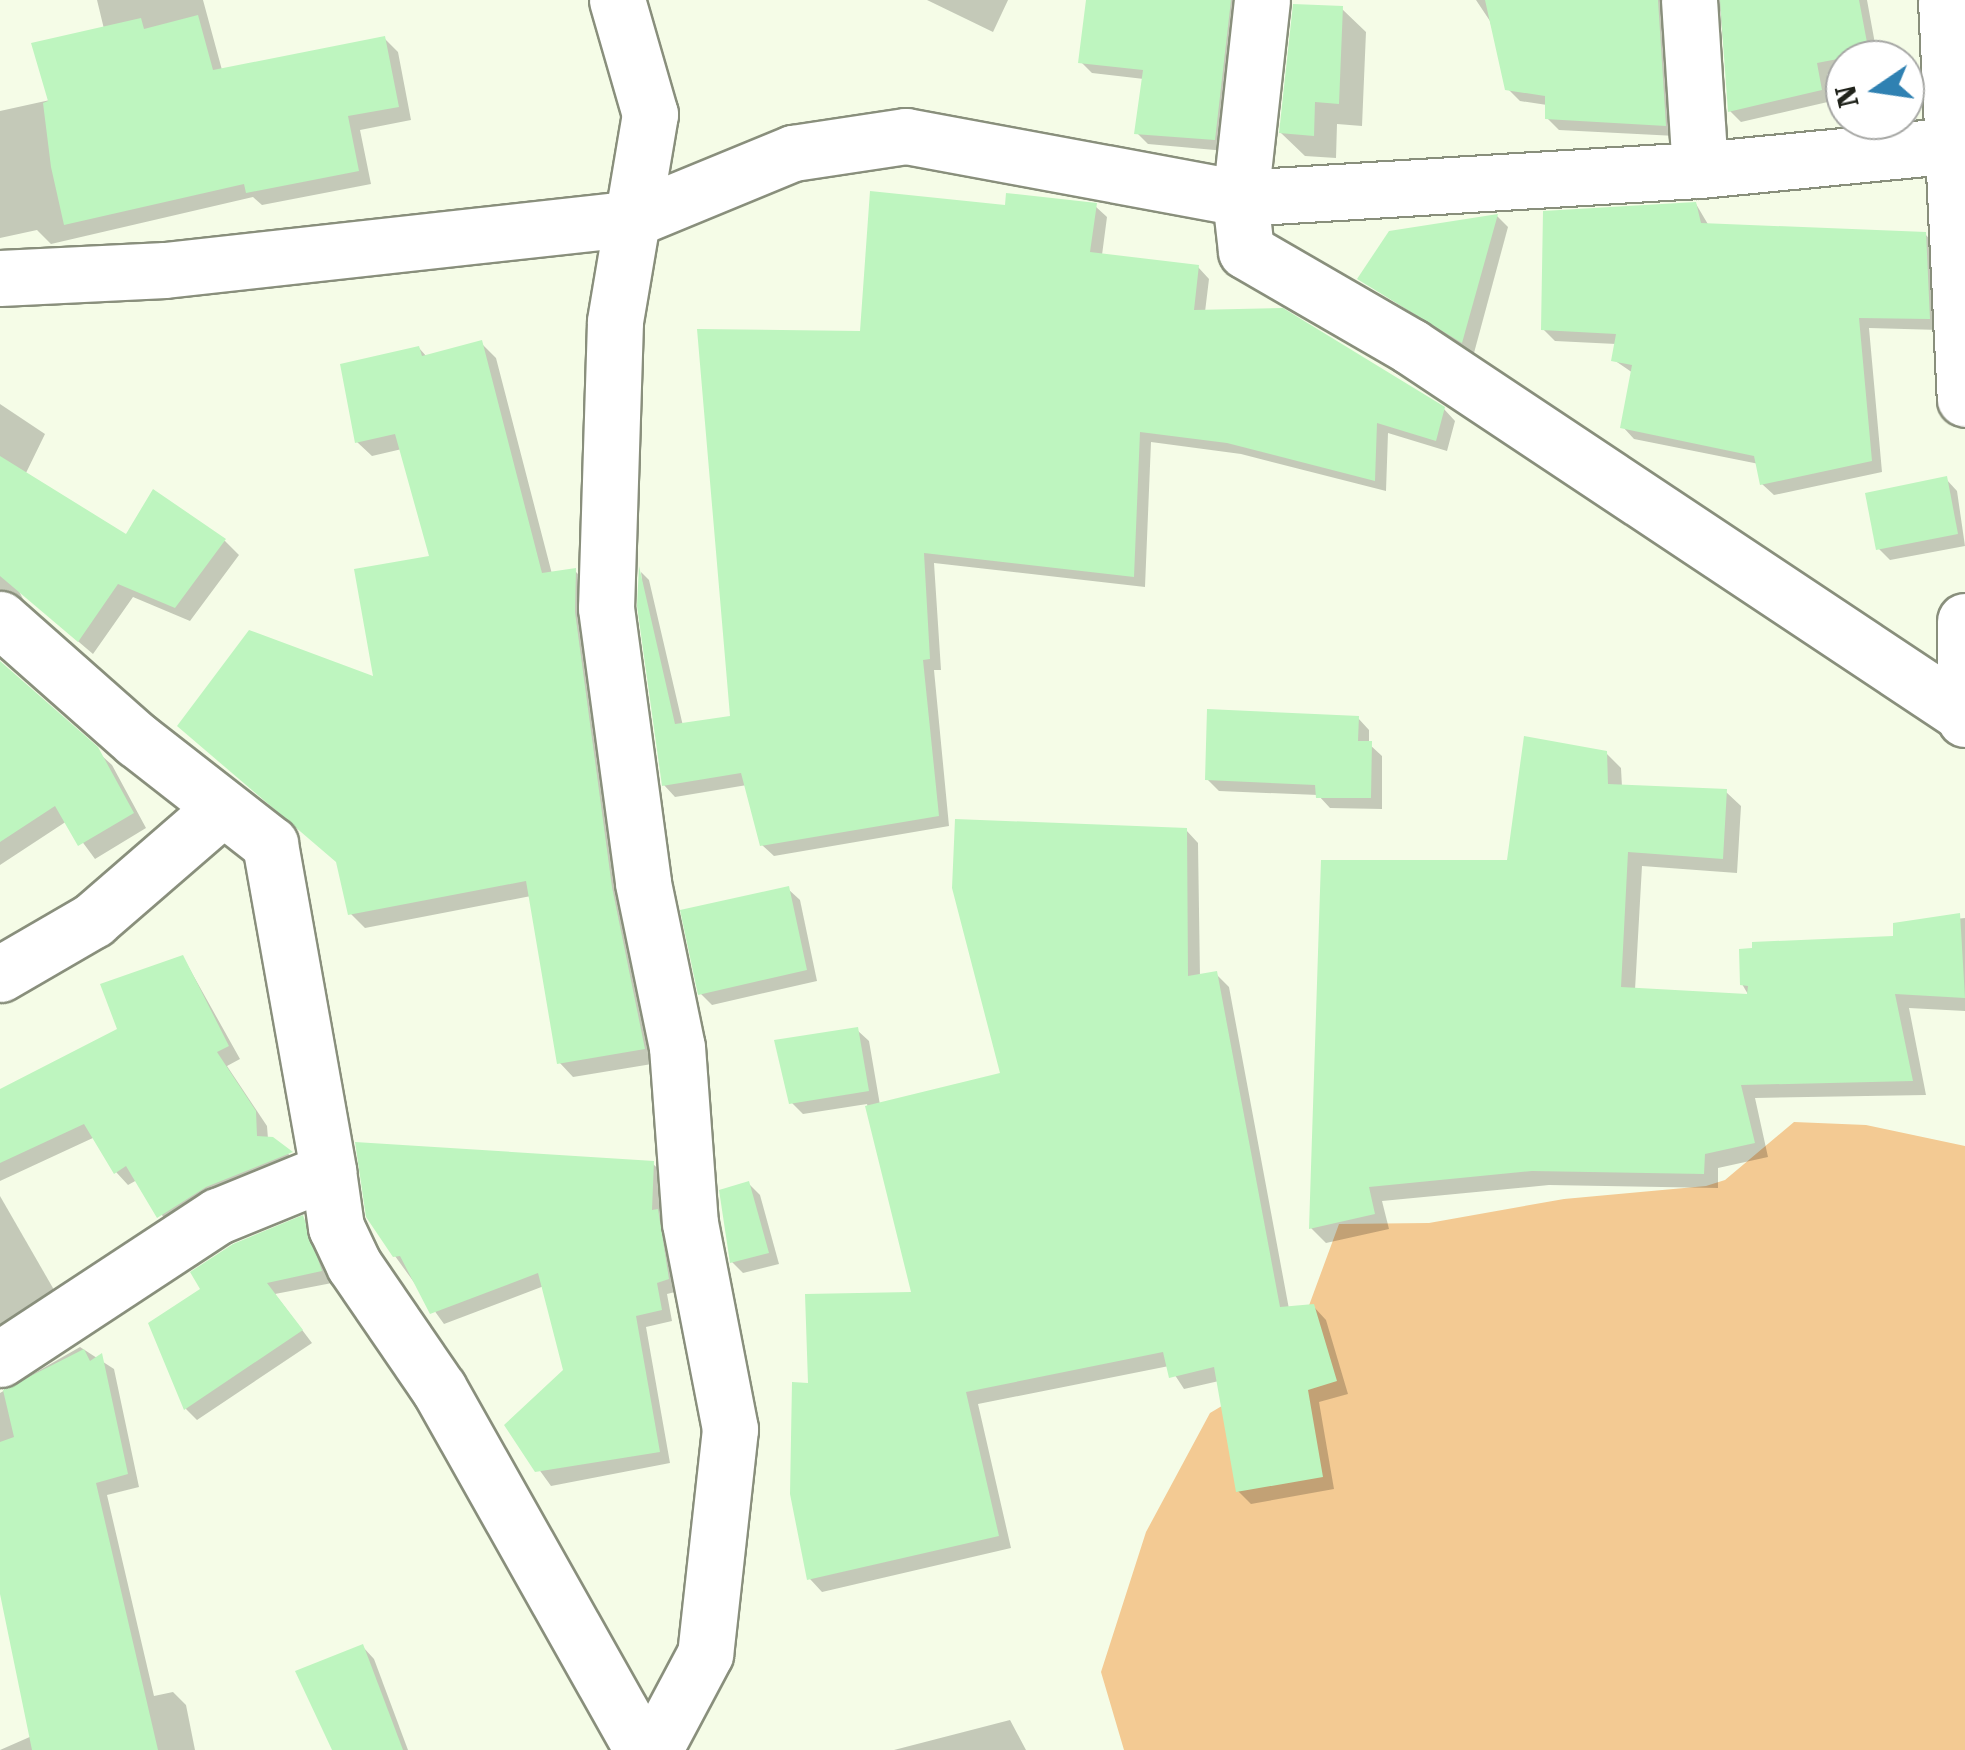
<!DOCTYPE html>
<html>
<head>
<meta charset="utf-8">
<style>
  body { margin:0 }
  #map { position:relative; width:1965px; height:1750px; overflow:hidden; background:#f5fce7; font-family:"Roboto Serif",serif }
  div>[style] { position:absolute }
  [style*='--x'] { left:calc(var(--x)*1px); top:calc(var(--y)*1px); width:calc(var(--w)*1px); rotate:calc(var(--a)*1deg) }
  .green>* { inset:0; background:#f3ca93 }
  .shadow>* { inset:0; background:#0003 }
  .building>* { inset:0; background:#bef5bf }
  .roads { filter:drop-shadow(2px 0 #898f7c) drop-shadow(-2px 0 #898f7c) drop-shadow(0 2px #898f7c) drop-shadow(0 -2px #898f7c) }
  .minor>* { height:55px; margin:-27.5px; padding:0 27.5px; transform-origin:27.5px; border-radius:27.5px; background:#fff }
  span { translate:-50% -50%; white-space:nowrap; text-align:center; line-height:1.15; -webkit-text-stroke:8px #fff; paint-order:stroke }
  .north { position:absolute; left:1825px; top:40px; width:100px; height:100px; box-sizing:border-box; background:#fff; border:2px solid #a6a7a4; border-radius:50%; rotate:257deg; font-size:28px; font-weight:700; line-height:40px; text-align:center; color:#20231b }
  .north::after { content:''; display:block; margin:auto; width:35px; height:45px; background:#2f81b2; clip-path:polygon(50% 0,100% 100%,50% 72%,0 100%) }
</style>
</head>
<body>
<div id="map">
  <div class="green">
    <div style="clip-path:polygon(1794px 1122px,1866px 1125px,1965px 1146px,1965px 1750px,1124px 1750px,1101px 1672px,1146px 1532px,1210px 1413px,1286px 1368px,1339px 1224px,1429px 1223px,1564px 1199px,1706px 1186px,1725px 1180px)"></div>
  </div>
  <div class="shadow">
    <div style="clip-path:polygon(97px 0,203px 0,222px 70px,385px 39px,398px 52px,411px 120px,360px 130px,371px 184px,262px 205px,253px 197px,51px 244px,37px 230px,0 238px,0 111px,50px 100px,104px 29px)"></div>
    <div style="clip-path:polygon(927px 0,1008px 0,993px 32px)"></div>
    <div style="clip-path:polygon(1089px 0,1245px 0,1226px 151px,1148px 144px,1137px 133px,1144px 79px,1092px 73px,1081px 62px)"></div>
    <div style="clip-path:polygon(1476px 0,1676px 0,1676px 136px,1559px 130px,1547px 118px,1547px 105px,1520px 101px,1508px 89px,1490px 21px)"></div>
    <div style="clip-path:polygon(1719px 0,1867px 0,1878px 60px,1845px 60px,1845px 71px,1827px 74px,1832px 101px,1741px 122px,1730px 111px)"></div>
    <div style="clip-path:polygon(1342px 9px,1366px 32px,1362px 126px,1337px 124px,1336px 158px,1305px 156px,1281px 133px)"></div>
    <div style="clip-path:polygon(1696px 204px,1709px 226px,1925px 234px,1936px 246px,1940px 330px,1869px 328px,1882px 472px,1774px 495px,1762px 484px,1759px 464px,1634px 439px,1623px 427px,1633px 373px,1614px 360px,1616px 344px,1555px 341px,1543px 329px)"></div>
    <div style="clip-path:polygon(1095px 206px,1107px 217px,1102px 255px,1198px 267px,1209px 279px,1205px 312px,1444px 409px,1455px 421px,1447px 451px,1388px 433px,1386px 491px,1241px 454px,1151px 442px,1145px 587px,934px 563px,941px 670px,934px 670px,949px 826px,774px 856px,762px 845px,747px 785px,675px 797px,664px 785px,641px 572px,649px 580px,683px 726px,732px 718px,862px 334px,1007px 207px)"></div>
    <div style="clip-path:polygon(1497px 216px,1508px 227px,1474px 353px,1360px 279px)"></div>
    <div style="clip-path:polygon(481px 343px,496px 358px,552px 574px,575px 571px,589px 585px,658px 1063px,573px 1077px,559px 1062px,531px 896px,365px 928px,351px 914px,376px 680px,432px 558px,402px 449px,372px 456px,357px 442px,419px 348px,427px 357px)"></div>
    <div style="clip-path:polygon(0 404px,45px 434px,25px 475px,127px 537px,225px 541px,239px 555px,190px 621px,133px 597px,93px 654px,19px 591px,26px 605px,0 607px)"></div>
    <div style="clip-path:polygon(1946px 479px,1957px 491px,1965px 546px,1890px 560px,1878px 548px)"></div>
    <div style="clip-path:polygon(0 664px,112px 765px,146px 828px,95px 859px,67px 821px,0 865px)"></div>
    <div style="clip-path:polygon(1358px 718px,1369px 730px,1369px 744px,1382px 756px,1382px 809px,1330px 808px,1318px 795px,1219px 791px,1207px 779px)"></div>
    <div style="clip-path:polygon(1606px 753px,1621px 768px,1622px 787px,1726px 792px,1741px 806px,1737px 873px,1642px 866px,1635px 990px,1749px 996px,1742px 984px,1896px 939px,1895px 925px,1965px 918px,1965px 1011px,1909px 1008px,1926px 1095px,1755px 1098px,1768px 1157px,1718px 1168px,1718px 1188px,1549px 1185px,1382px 1201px,1389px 1229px,1326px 1243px,1311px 1228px,1509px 862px)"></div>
    <div style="clip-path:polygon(1186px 830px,1198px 843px,1200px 977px,1216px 974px,1229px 987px,1289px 1309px,1314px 1307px,1326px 1320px,1348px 1394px,1319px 1402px,1334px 1489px,1251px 1504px,1238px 1491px,1219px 1381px,1184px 1389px,1169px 1366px,978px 1404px,1011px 1548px,822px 1592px,810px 1579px,811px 1385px,914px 1294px,867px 1104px,803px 1114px,792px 1103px,857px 1030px,869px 1041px,880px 1105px,1003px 1075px)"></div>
    <div style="clip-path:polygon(788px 889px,800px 900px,817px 981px,712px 1005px,700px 993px)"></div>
    <div style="clip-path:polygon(183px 957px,240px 1059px,227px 1066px,267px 1126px,268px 1139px,303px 1165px,172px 1229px,137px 1180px,128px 1185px,116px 1172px,95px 1137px,0 1181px,0 1093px,120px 1030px)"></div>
    <div style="clip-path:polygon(653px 1164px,665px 1175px,679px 1291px,667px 1294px,672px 1321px,646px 1327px,670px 1463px,551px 1486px,507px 1425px,566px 1371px,544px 1286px,444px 1324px,395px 1256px)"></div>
    <div style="clip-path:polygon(748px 1183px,760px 1195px,779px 1264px,743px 1273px,732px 1262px)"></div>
    <div style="clip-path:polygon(0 1196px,61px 1302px,0 1342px)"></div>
    <div style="clip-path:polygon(302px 1218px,314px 1230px,332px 1283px,275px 1294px,312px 1343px,197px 1420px,186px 1409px,204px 1290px)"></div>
    <div style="clip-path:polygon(80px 1347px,114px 1369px,139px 1487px,107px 1495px,154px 1696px,173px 1692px,186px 1705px,195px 1750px,0 1750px,32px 1736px,0 1581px,0 1393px)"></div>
    <div style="clip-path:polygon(363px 1647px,374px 1659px,408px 1750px,335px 1750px)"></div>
    <div style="clip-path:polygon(1010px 1720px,1026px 1750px,894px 1750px)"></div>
  </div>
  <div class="building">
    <div style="clip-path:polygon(1086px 0,1231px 0,1215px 140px,1134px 134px,1143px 70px,1078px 63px)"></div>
    <div style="clip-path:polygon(1485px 0,1658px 0,1666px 126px,1545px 119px,1545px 96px,1505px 90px)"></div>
    <div style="clip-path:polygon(1720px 0,1859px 0,1869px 53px,1817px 63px,1822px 90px,1728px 112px)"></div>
    <div style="clip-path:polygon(1293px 4px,1343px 6px,1339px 104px,1315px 102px,1314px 136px,1279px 133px)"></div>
    <div style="clip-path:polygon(198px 15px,213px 70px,385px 36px,399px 107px,348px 116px,359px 171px,246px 193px,244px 184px,64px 225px,51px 167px,43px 103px,48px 101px,31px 43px,141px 18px,144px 29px)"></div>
    <div style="clip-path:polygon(870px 191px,1005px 205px,1006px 193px,1097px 203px,1090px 252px,1199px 265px,1194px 310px,1283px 308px,1445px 407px,1436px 441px,1377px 423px,1375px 481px,1227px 443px,1140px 432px,1134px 577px,924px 553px,930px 659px,923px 660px,939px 816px,760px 846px,741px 773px,662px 786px,637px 606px,639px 566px,675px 724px,730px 716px,697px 329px,860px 331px)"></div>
    <div style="clip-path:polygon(1696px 202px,1701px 223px,1926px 232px,1930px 319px,1859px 318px,1872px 461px,1760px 485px,1754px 456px,1620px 428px,1632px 365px,1611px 361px,1616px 334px,1541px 330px,1543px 211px)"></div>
    <div style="clip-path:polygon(1498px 214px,1462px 343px,1357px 279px,1389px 231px)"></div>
    <div style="clip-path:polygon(482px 340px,542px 573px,576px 568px,575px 612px,612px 887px,645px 1049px,557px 1064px,526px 881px,348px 915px,336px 862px,177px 726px,249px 630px,373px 676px,354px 569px,429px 556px,395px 434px,355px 443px,340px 364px,419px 346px,422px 356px)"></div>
    <div style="clip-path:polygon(0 456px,126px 534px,153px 489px,226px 539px,175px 608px,118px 584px,78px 642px,0 576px)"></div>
    <div style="clip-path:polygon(1947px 476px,1958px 534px,1876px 550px,1865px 493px)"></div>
    <div style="clip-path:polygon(0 661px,98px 747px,134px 813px,78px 846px,55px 806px,0 842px)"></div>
    <div style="clip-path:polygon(1207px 709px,1359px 716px,1358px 741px,1372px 741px,1371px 798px,1316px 798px,1315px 785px,1205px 780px)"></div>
    <div style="clip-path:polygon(1524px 736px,1607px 751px,1608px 784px,1727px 789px,1723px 859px,1628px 852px,1621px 987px,1747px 994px,1748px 986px,1740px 985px,1739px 949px,1752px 948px,1752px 942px,1893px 936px,1893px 923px,1960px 913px,1965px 998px,1895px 994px,1913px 1081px,1741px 1085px,1755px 1143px,1705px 1154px,1704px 1174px,1532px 1171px,1369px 1187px,1375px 1214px,1309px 1229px,1321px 860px,1507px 860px)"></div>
    <div style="clip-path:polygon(955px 819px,1187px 828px,1188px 976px,1217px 971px,1280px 1307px,1314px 1304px,1337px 1381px,1308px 1390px,1323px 1477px,1236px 1492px,1214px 1367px,1169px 1378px,1163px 1352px,966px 1392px,999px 1536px,807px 1580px,790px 1494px,792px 1382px,808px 1383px,805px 1294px,911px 1292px,865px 1106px,1000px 1073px,952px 888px)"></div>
    <div style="clip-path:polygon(789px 886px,807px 970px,698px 995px,680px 910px)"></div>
    <div style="clip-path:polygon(183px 955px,229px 1046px,217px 1052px,256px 1111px,257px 1136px,273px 1137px,293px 1152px,206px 1187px,157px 1218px,126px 1166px,114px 1174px,84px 1124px,0 1163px,0 1089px,117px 1029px,100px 984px)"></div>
    <div style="clip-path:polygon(858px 1027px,869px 1091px,789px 1104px,774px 1040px)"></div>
    <div style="clip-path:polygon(355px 1142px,654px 1161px,652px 1210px,658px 1209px,669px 1279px,657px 1283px,662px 1310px,636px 1316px,660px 1452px,535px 1472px,504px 1425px,563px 1370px,538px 1273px,430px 1314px,400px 1256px,393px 1257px,366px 1217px)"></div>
    <div style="clip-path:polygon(749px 1181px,769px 1253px,730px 1263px,719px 1190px)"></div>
    <div style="clip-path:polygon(303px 1215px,322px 1271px,267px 1283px,303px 1330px,184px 1410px,148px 1323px,200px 1289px,190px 1272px,233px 1244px)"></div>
    <div style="clip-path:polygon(84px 1349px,90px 1361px,102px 1353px,128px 1474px,96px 1483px,158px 1750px,32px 1750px,0 1594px,0 1442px,14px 1437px,3px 1390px)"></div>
    <div style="clip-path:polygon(363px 1644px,403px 1750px,332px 1750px,295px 1671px)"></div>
  </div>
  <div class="roads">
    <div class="minor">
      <div style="--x:617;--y:0;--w:119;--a:73.9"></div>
      <div style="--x:650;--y:114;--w:211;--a:99.6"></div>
      <div style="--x:615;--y:322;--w:286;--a:91.8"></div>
      <div style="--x:606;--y:608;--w:277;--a:82.3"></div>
      <div style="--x:643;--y:883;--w:167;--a:78.3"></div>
      <div style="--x:677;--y:1047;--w:176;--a:85.8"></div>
      <div style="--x:690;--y:1223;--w:210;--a:79"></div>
      <div style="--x:730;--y:1429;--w:226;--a:96.3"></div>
      <div style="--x:705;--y:1654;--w:109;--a:118"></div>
      <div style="--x:1262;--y:0;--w:199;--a:96.3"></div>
      <div style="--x:1240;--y:198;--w:53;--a:83.5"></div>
      <div style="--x:1246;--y:251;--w:190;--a:30.1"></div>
      <div style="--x:1410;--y:346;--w:663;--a:33.62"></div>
      <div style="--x:1689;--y:0;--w:170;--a:86.3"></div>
      <div style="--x:1946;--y:0;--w:399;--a:87.3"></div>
      <div style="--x:0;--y:278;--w:165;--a:-2.8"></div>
      <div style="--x:165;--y:270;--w:473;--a:-6.3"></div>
      <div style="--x:635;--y:218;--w:171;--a:-22.4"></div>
      <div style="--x:793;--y:153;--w:114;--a:-8.6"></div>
      <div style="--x:906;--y:136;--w:340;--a:10.5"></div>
      <div style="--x:1240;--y:198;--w:461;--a:-3.5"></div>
      <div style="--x:1700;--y:170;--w:266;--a:-5.6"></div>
      <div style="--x:0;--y:619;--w:183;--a:41.5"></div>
      <div style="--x:137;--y:740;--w:169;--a:38"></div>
      <div style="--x:270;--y:844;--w:332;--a:79.9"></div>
      <div style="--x:1965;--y:621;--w:98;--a:90"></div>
      <div style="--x:0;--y:974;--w:108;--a:-30.1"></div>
      <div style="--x:93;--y:920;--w:169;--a:-40.9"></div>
      <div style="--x:0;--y:1359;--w:261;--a:-33.3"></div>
      <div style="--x:218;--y:1216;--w:119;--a:-22.2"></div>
      <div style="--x:328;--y:1171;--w:57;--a:81.9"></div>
      <div style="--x:336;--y:1227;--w:42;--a:64.7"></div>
      <div style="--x:354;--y:1265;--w:150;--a:55.6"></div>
      <div style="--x:439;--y:1389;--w:414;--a:60.6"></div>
    </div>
  </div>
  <div class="north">N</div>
</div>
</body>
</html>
